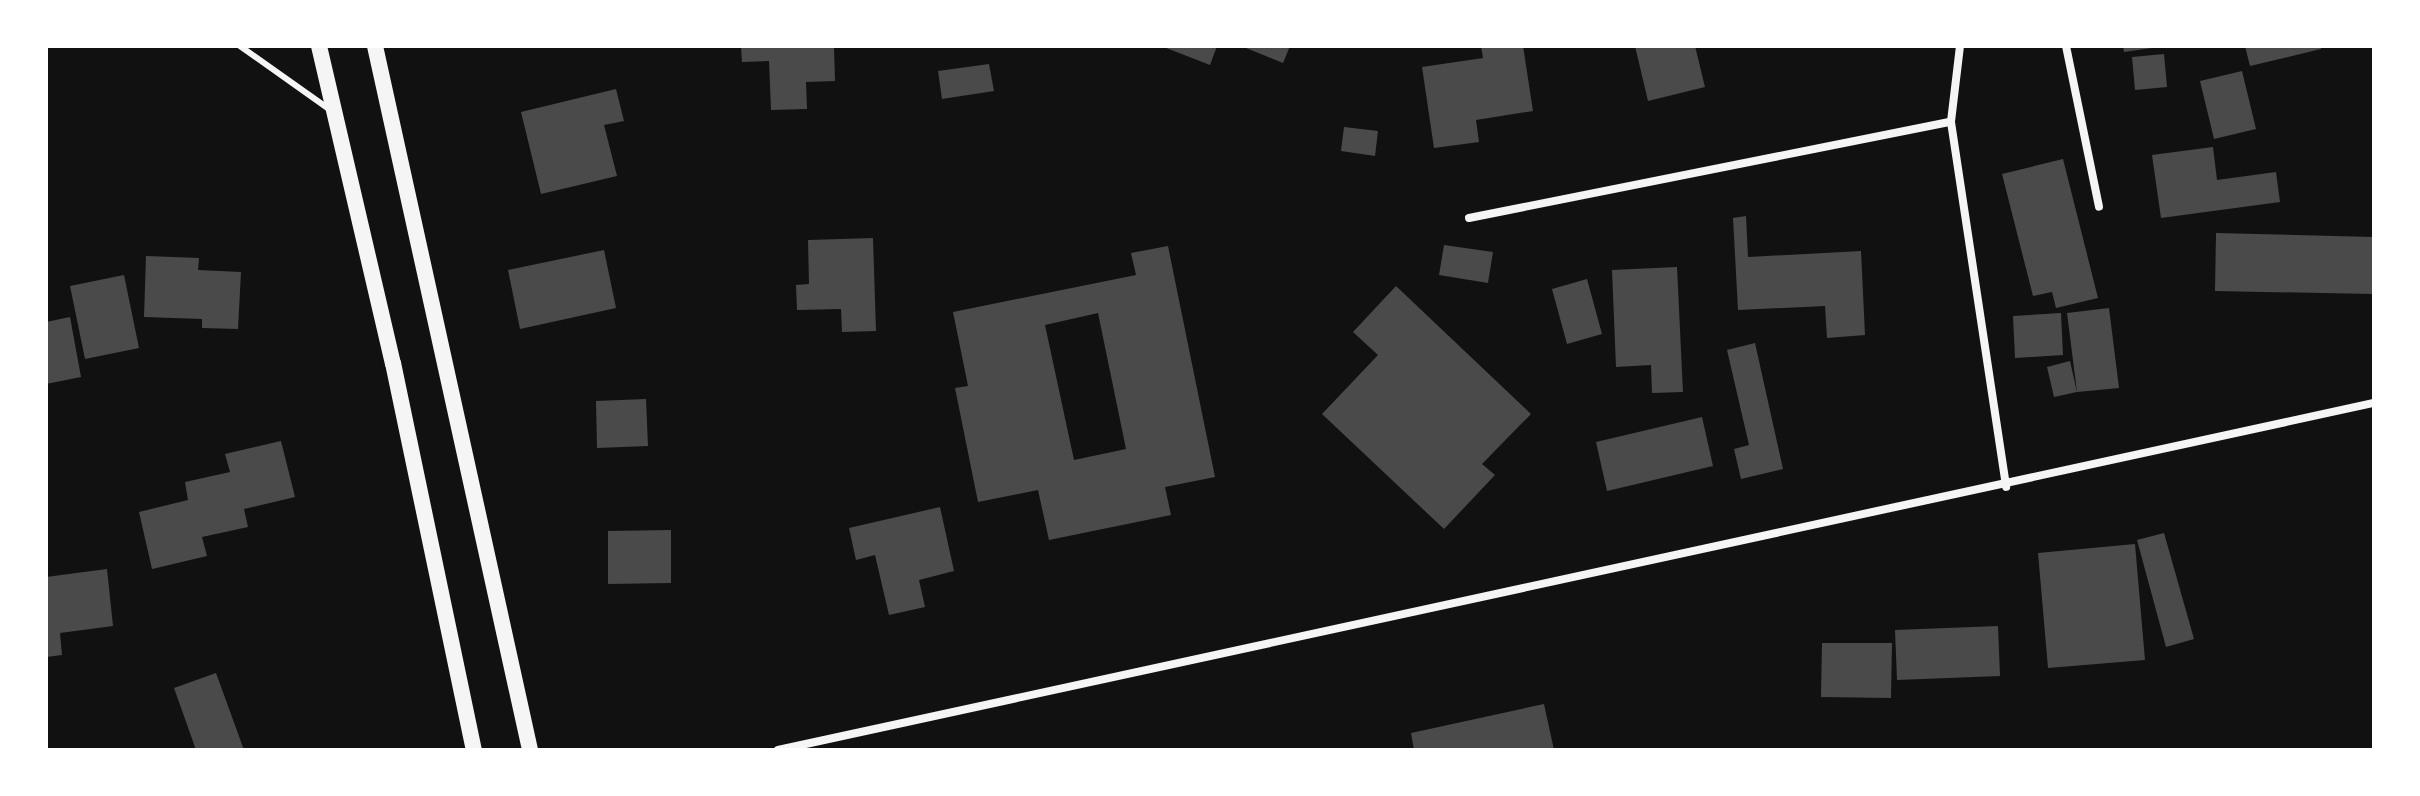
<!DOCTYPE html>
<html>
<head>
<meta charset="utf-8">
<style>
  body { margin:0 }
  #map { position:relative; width:2420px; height:796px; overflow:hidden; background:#111; font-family:Poppins,sans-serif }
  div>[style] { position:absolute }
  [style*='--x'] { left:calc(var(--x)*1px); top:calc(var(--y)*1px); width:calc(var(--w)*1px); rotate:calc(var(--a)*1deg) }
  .building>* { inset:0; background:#4a4a4a }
  .service>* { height:6px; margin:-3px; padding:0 3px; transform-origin:3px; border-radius:3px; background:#f5f5f5 }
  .minor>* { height:8px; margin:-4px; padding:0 4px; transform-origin:4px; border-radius:4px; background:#f5f5f5 }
  .secondary>* { height:16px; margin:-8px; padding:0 8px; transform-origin:8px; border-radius:8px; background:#f5f5f5 }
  span { translate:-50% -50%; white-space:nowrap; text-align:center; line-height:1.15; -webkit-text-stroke:6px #fff; paint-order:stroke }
  .frame { position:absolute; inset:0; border:48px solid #fff; pointer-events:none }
</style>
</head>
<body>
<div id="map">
  <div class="building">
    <div style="clip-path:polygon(741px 46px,834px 46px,835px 81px,806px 82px,807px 109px,771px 110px,769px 61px,742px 62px)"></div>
    <div style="clip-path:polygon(1161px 46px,1217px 46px,1210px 65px)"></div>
    <div style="clip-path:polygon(1241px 46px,1290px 46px,1283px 63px)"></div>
    <div style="clip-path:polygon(1481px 46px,1523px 46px,1533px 111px,1476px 120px,1479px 142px,1434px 148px,1422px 67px,1483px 58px)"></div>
    <div style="clip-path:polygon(1635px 46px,1695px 46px,1705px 87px,1648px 101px)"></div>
    <div style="clip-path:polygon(2123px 46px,2152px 46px,2152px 48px,2124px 52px)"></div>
    <div style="clip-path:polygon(2245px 46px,2320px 46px,2321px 49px,2250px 66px)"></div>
    <div style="clip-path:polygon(2164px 54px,2167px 87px,2135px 90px,2132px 57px)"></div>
    <div style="clip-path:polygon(989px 64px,994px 91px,942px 99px,938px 71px)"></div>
    <div style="clip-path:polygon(2242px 71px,2256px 129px,2214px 139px,2200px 81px)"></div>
    <div style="clip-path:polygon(616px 89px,624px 121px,604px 125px,617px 176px,541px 194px,521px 112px)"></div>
    <div style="clip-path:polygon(1344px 127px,1378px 131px,1375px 156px,1341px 151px)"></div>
    <div style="clip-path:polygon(2213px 147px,2217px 180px,2276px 172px,2280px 202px,2161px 218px,2152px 155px)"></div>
    <div style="clip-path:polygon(2063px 159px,2098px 298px,2056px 308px,2052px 292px,2033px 296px,2002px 174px)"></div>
    <div style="clip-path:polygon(1746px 216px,1748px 257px,1861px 251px,1865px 335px,1827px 338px,1825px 306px,1738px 310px,1733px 218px)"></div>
    <div style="clip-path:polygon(2216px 233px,2374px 237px,2374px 294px,2215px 291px)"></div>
    <div style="clip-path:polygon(873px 238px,876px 331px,842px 332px,841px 309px,797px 310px,796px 285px,809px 284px,808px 240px)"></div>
    <div style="clip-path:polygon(1444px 245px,1493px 252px,1488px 283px,1439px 275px)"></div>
    <div style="clip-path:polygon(evenodd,1168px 246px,1215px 477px,1165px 487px,1171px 515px,1049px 540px,1038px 490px,978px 502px,955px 388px,968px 386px,953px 312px,1136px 275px,1131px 253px,1168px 246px,1098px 313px,1126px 449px,1074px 460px,1045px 325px,1098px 313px)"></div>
    <div style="clip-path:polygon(604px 250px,616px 308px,520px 329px,508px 270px)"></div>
    <div style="clip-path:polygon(146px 256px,199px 258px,198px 270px,241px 272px,238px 329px,202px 328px,202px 319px,144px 317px)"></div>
    <div style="clip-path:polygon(1677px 267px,1683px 392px,1652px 393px,1651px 365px,1616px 367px,1612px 270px)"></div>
    <div style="clip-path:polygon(124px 275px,139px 348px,85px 359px,70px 286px)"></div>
    <div style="clip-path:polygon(1587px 279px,1602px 334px,1567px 344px,1552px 289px)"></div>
    <div style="clip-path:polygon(1396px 286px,1531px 414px,1482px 464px,1495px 475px,1444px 529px,1322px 414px,1378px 355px,1353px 332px)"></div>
    <div style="clip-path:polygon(2109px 308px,2119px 388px,2077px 392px,2067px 313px)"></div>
    <div style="clip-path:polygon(2061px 313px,2063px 355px,2015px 358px,2013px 316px)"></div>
    <div style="clip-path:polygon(70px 317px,81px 377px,46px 384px,46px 322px)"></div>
    <div style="clip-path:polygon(1755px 343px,1783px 469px,1741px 479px,1734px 449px,1749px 445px,1727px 350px)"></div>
    <div style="clip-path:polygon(2070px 361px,2077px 392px,2054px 397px,2047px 367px)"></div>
    <div style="clip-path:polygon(646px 399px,648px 446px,597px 448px,596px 401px)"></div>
    <div style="clip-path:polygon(1702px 417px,1713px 466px,1607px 491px,1596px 442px)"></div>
    <div style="clip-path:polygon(281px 441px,295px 497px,244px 509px,248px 527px,202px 537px,207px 556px,152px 569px,139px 512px,188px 500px,185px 482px,230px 472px,225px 454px)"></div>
    <div style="clip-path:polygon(940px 507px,954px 571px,919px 580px,925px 607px,889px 615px,875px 555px,856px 560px,849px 528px)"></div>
    <div style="clip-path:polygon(671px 530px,671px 583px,608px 584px,608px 531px)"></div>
    <div style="clip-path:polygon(2164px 533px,2194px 639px,2166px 647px,2137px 540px)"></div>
    <div style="clip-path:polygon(2135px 544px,2145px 660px,2048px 668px,2038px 553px)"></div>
    <div style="clip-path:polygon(107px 569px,113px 626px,60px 633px,62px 655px,46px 657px,46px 577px)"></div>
    <div style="clip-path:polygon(1998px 626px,2000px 676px,1897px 680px,1895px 630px)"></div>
    <div style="clip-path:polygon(1822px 643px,1892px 643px,1891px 698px,1821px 697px)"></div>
    <div style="clip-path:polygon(216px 673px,244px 750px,196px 750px,174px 688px)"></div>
    <div style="clip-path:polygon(1544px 704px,1554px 750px,1414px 750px,1411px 733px)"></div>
  </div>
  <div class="service">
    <div style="--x:240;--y:46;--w:109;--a:35.3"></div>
  </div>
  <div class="minor">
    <div style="--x:1960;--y:46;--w:77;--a:96.8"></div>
    <div style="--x:1951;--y:122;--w:369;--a:81.4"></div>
    <div style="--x:2066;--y:46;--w:164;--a:78.4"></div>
    <div style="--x:1469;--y:218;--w:491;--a:-11.3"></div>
    <div style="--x:778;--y:750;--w:1633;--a:-12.27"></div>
  </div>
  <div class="secondary">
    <div style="--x:319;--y:46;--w:326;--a:76.9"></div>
    <div style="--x:393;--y:363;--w:395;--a:78.2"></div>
    <div style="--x:375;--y:46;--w:721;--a:77.58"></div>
  </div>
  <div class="frame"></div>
</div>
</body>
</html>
